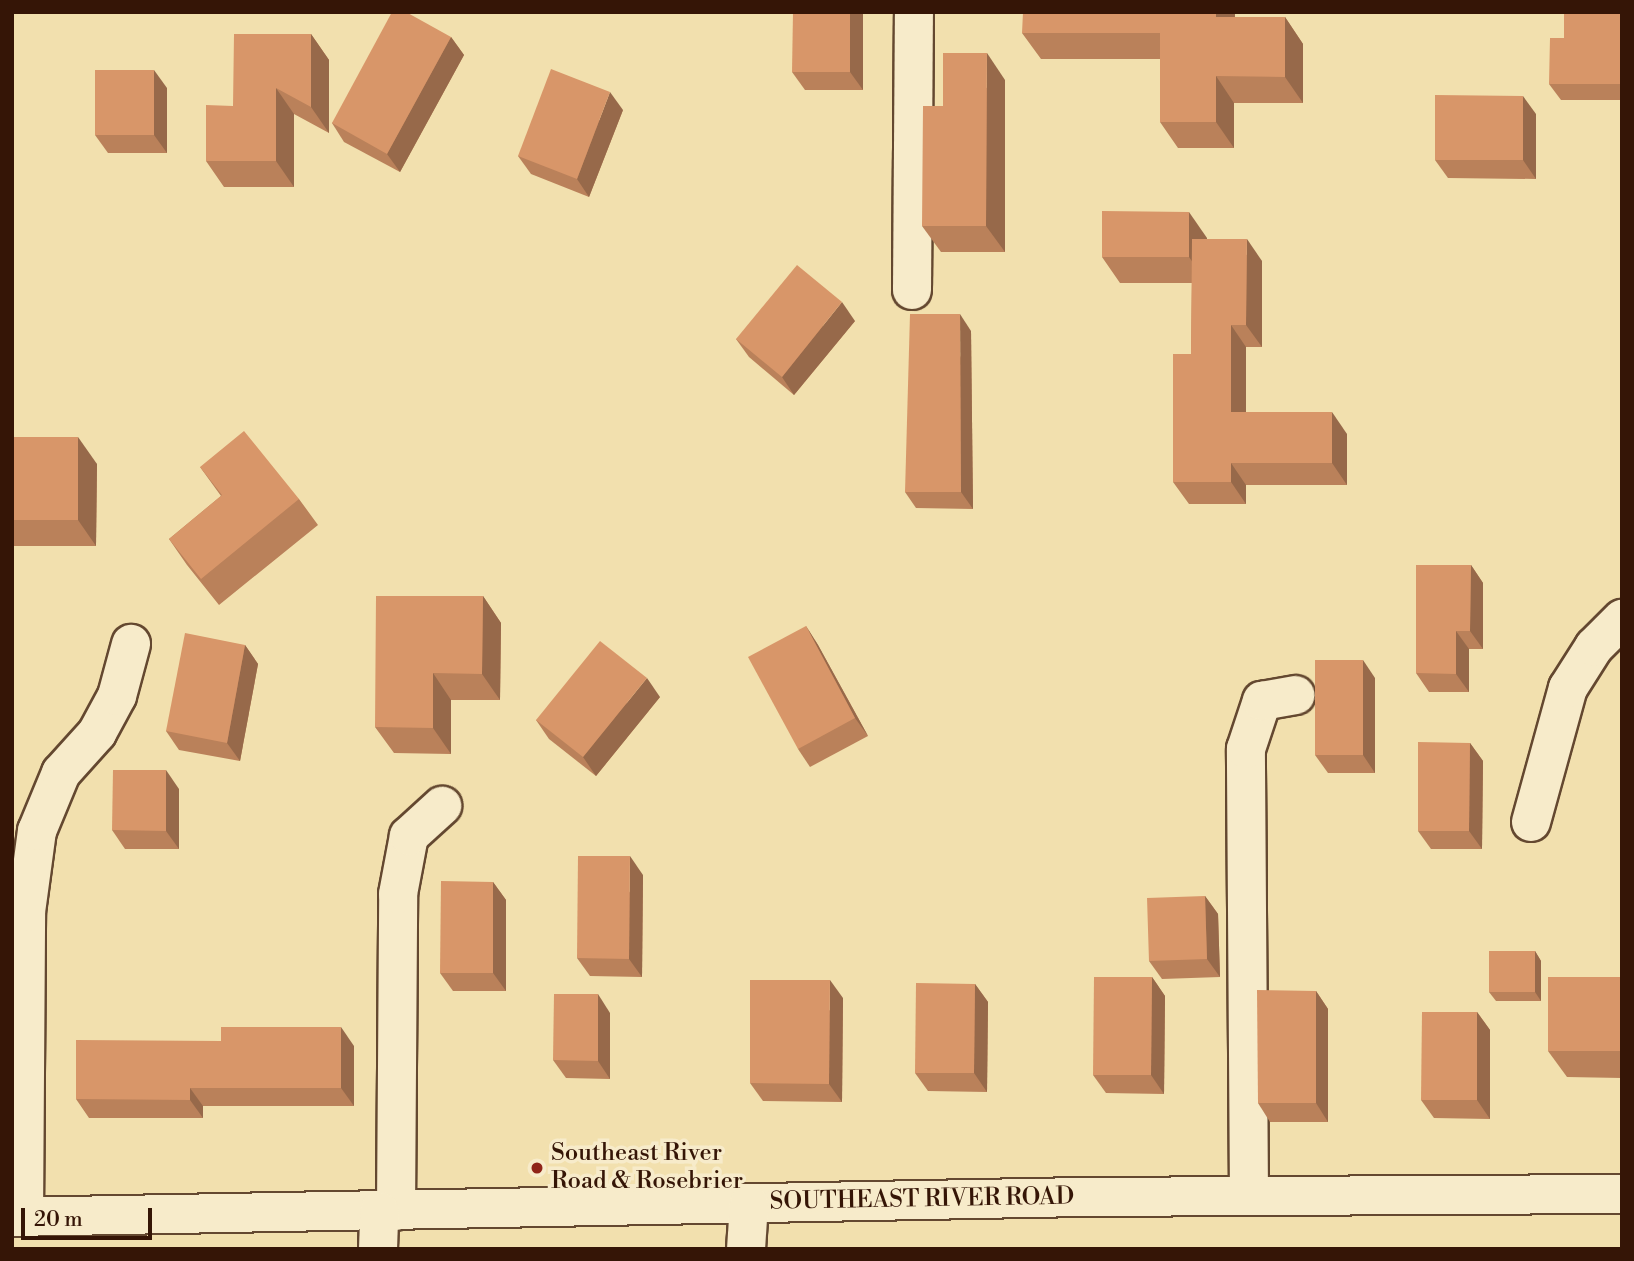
<!DOCTYPE html>
<html>
<head>
<meta charset="utf-8">
<style>
  body { margin:0 }
  #map { position:relative; width:1634px; height:1261px; overflow:hidden; background:#f2e0ae; font-family:"Libre Bodoni",serif }
  div>[style] { position:absolute }
  [style*='--x'] { left:calc(var(--x)*1px); top:calc(var(--y)*1px); width:calc(var(--w)*1px); rotate:calc(var(--a)*1deg) }
  .roads { filter:drop-shadow(2px 0 #644830) drop-shadow(-2px 0 #644830) drop-shadow(0 2px #644830) drop-shadow(0 -2px #644830) }
  .minor>* { height:38px; margin:-19px; padding:0 19px; transform-origin:19px; border-radius:19px; background:#f7ebca }
  .wall>* { inset:0; background:#ba815a }
  .shaded-wall>* { inset:0; background:#97694a }
  .building>* { inset:0; background:#d89669 }
  .dots>* { width:19px; height:19px; translate:-50% -50%; box-sizing:border-box; border:4px solid #f7ebca; border-radius:50% }
  span { translate:-50% -50%; white-space:nowrap; text-align:center; line-height:1.15; -webkit-text-stroke:7px #f7ebca; paint-order:stroke }
  .poi-label { font-size:24px; color:#351506 }
  .left { translate:0 -50%; text-align:left }
  .street-label { font-size:24px; color:#351506 }
  .frame { position:absolute; inset:0; border:14px solid #351506; pointer-events:none }
  .scale { position:absolute; left:21px; top:1208px; width:131px; height:32px; box-sizing:border-box; border:4px solid #351506; border-top:0; padding-left:9px; font-size:21px; line-height:24px; white-space:nowrap; color:#351506; -webkit-text-stroke:5px #f7ebca; paint-order:stroke }
</style>
</head>
<body>
<div id="map">
  <div class="roads">
    <div class="minor">
      <div style="--x:912;--y:290;--w:278;--a:-89.6"></div>
      <div style="--x:1531;--y:822;--w:139;--a:-74.6"></div>
      <div style="--x:1568;--y:688;--w:49;--a:-57.6"></div>
      <div style="--x:1594;--y:647;--w:40;--a:-45"></div>
      <div style="--x:1249;--y:1196;--w:447;--a:-90.4"></div>
      <div style="--x:1246;--y:749;--w:51;--a:-71.6"></div>
      <div style="--x:1262;--y:701;--w:34;--a:-10"></div>
      <div style="--x:396;--y:1211;--w:317;--a:-89.6"></div>
      <div style="--x:398;--y:894;--w:59;--a:-79.3"></div>
      <div style="--x:409;--y:836;--w:45;--a:-42.3"></div>
      <div style="--x:12;--y:1217;--w:1071;--a:-1.07"></div>
      <div style="--x:1083;--y:1197;--w:539;--a:-0.32"></div>
      <div style="--x:24;--y:1217;--w:305;--a:-89.6"></div>
      <div style="--x:26;--y:912;--w:82;--a:-82.3"></div>
      <div style="--x:37;--y:831;--w:63;--a:-67.5"></div>
      <div style="--x:61;--y:773;--w:54;--a:-48"></div>
      <div style="--x:97;--y:733;--w:42;--a:-61.6"></div>
      <div style="--x:117;--y:696;--w:54;--a:-74.9"></div>
      <div style="--x:378;--y:1249;--w:38;--a:-88"></div>
      <div style="--x:746;--y:1249;--w:45;--a:-86.2"></div>
    </div>
  </div>
  <div class="wall">
    <div style="clip-path:polygon(863px 12px,863px 90px,805px 90px,792px 72px)"></div>
    <div style="clip-path:polygon(1235px 12px,1235px 17px,1285px 17px,1303px 44px,1303px 103px,1234px 103px,1234px 148px,1178px 148px,1160px 122px,1160px 59px,1041px 59px,1022px 33px)"></div>
    <div style="clip-path:polygon(1622px 12px,1622px 100px,1561px 100px,1549px 84px,1564px 38px)"></div>
    <div style="clip-path:polygon(311px 34px,329px 60px,329px 133px,294px 114px,294px 187px,224px 187px,206px 161px,233px 106px)"></div>
    <div style="clip-path:polygon(451px 37px,464px 55px,400px 172px,344px 142px,332px 123px)"></div>
    <div style="clip-path:polygon(1005px 80px,1005px 252px,941px 252px,922px 226px,943px 106px)"></div>
    <div style="clip-path:polygon(167px 88px,167px 153px,108px 153px,95px 135px)"></div>
    <div style="clip-path:polygon(623px 110px,589px 197px,531px 174px,518px 156px)"></div>
    <div style="clip-path:polygon(1536px 114px,1536px 179px,1448px 178px,1435px 160px)"></div>
    <div style="clip-path:polygon(1207px 238px,1207px 239px,1262px 261px,1262px 347px,1246px 347px,1246px 412px,1347px 434px,1347px 485px,1246px 485px,1246px 504px,1189px 504px,1173px 482px,1191px 354px,1192px 283px,1120px 283px,1102px 257px)"></div>
    <div style="clip-path:polygon(855px 321px,794px 395px,749px 357px,736px 339px)"></div>
    <div style="clip-path:polygon(971px 331px,973px 509px,916px 508px,905px 492px)"></div>
    <div style="clip-path:polygon(12px 437px,97px 464px,96px 546px,12px 546px)"></div>
    <div style="clip-path:polygon(200px 467px,299px 499px,318px 525px,219px 605px,187px 565px,169px 539px,221px 496px)"></div>
    <div style="clip-path:polygon(1471px 565px,1483px 583px,1483px 649px,1469px 649px,1469px 692px,1429px 692px,1416px 673px)"></div>
    <div style="clip-path:polygon(483px 596px,501px 623px,500px 700px,451px 700px,451px 754px,394px 753px,375px 727px)"></div>
    <div style="clip-path:polygon(806px 626px,818px 645px,868px 736px,810px 767px,798px 749px)"></div>
    <div style="clip-path:polygon(245px 645px,258px 664px,240px 761px,179px 750px,166px 731px)"></div>
    <div style="clip-path:polygon(1375px 678px,1375px 773px,1328px 773px,1315px 755px)"></div>
    <div style="clip-path:polygon(660px 697px,596px 776px,549px 739px,536px 720px)"></div>
    <div style="clip-path:polygon(1470px 743px,1483px 761px,1482px 849px,1431px 849px,1418px 831px)"></div>
    <div style="clip-path:polygon(179px 789px,179px 849px,125px 849px,112px 830px)"></div>
    <div style="clip-path:polygon(643px 875px,642px 977px,590px 976px,577px 958px)"></div>
    <div style="clip-path:polygon(493px 882px,506px 900px,506px 991px,453px 991px,440px 973px)"></div>
    <div style="clip-path:polygon(1205px 896px,1218px 914px,1220px 977px,1162px 979px,1149px 961px)"></div>
    <div style="clip-path:polygon(1535px 951px,1541px 961px,1541px 1001px,1496px 1001px,1489px 992px)"></div>
    <div style="clip-path:polygon(1152px 977px,1165px 996px,1164px 1094px,1106px 1093px,1093px 1075px)"></div>
    <div style="clip-path:polygon(1622px 977px,1622px 1078px,1567px 1077px,1548px 1051px)"></div>
    <div style="clip-path:polygon(975px 984px,988px 1002px,987px 1092px,928px 1091px,915px 1073px)"></div>
    <div style="clip-path:polygon(1316px 991px,1328px 1009px,1328px 1122px,1270px 1122px,1258px 1103px)"></div>
    <div style="clip-path:polygon(843px 998px,842px 1102px,763px 1101px,750px 1083px)"></div>
    <div style="clip-path:polygon(1477px 1012px,1490px 1030px,1490px 1119px,1434px 1118px,1421px 1100px)"></div>
    <div style="clip-path:polygon(610px 1013px,610px 1079px,566px 1078px,553px 1060px)"></div>
    <div style="clip-path:polygon(354px 1046px,354px 1106px,203px 1106px,203px 1118px,89px 1118px,76px 1099px)"></div>
  </div>
  <div class="shaded-wall">
    <div style="clip-path:polygon(850px 12px,863px 12px,863px 90px,850px 72px)"></div>
    <div style="clip-path:polygon(1216px 12px,1235px 12px,1234px 44px,1216px 17px)"></div>
    <div style="clip-path:polygon(1285px 17px,1303px 44px,1303px 103px,1285px 77px)"></div>
    <div style="clip-path:polygon(311px 34px,329px 60px,329px 133px,311px 107px)"></div>
    <div style="clip-path:polygon(451px 37px,464px 55px,400px 172px,387px 154px)"></div>
    <div style="clip-path:polygon(987px 53px,1005px 80px,1005px 252px,986px 226px)"></div>
    <div style="clip-path:polygon(154px 70px,167px 88px,167px 153px,154px 135px)"></div>
    <div style="clip-path:polygon(1216px 76px,1234px 103px,1234px 148px,1216px 122px)"></div>
    <div style="clip-path:polygon(276px 88px,294px 114px,294px 187px,276px 161px)"></div>
    <div style="clip-path:polygon(610px 92px,623px 110px,589px 197px,577px 179px)"></div>
    <div style="clip-path:polygon(1523px 96px,1536px 114px,1536px 179px,1523px 160px)"></div>
    <div style="clip-path:polygon(1189px 212px,1207px 238px,1207px 283px,1189px 257px)"></div>
    <div style="clip-path:polygon(1247px 239px,1262px 261px,1262px 347px,1246px 325px)"></div>
    <div style="clip-path:polygon(842px 302px,855px 321px,794px 395px,782px 377px)"></div>
    <div style="clip-path:polygon(960px 314px,971px 331px,973px 509px,961px 492px)"></div>
    <div style="clip-path:polygon(1231px 325px,1246px 347px,1246px 434px,1231px 412px)"></div>
    <div style="clip-path:polygon(1332px 412px,1347px 434px,1347px 485px,1332px 463px)"></div>
    <div style="clip-path:polygon(78px 437px,97px 464px,96px 546px,78px 520px)"></div>
    <div style="clip-path:polygon(1231px 463px,1246px 485px,1246px 504px,1231px 482px)"></div>
    <div style="clip-path:polygon(1471px 565px,1483px 583px,1483px 649px,1470px 631px)"></div>
    <div style="clip-path:polygon(483px 596px,501px 623px,500px 700px,482px 674px)"></div>
    <div style="clip-path:polygon(806px 626px,818px 645px,868px 736px,855px 718px)"></div>
    <div style="clip-path:polygon(1456px 631px,1469px 649px,1469px 692px,1456px 674px)"></div>
    <div style="clip-path:polygon(245px 645px,258px 664px,240px 761px,227px 743px)"></div>
    <div style="clip-path:polygon(1363px 660px,1375px 678px,1375px 773px,1363px 755px)"></div>
    <div style="clip-path:polygon(433px 673px,451px 700px,451px 754px,433px 728px)"></div>
    <div style="clip-path:polygon(647px 678px,660px 697px,596px 776px,583px 757px)"></div>
    <div style="clip-path:polygon(1470px 743px,1483px 761px,1482px 849px,1469px 831px)"></div>
    <div style="clip-path:polygon(166px 770px,179px 789px,179px 849px,166px 831px)"></div>
    <div style="clip-path:polygon(630px 856px,643px 875px,642px 977px,629px 959px)"></div>
    <div style="clip-path:polygon(493px 882px,506px 900px,506px 991px,493px 973px)"></div>
    <div style="clip-path:polygon(1205px 896px,1218px 914px,1220px 977px,1207px 959px)"></div>
    <div style="clip-path:polygon(1535px 951px,1541px 961px,1541px 1001px,1535px 992px)"></div>
    <div style="clip-path:polygon(1152px 977px,1165px 996px,1164px 1094px,1151px 1075px)"></div>
    <div style="clip-path:polygon(830px 980px,843px 998px,842px 1102px,829px 1084px)"></div>
    <div style="clip-path:polygon(975px 984px,988px 1002px,987px 1092px,974px 1073px)"></div>
    <div style="clip-path:polygon(1316px 991px,1328px 1009px,1328px 1122px,1316px 1103px)"></div>
    <div style="clip-path:polygon(598px 994px,610px 1013px,610px 1079px,598px 1061px)"></div>
    <div style="clip-path:polygon(1477px 1012px,1490px 1030px,1490px 1119px,1477px 1100px)"></div>
    <div style="clip-path:polygon(341px 1027px,354px 1046px,354px 1106px,341px 1088px)"></div>
    <div style="clip-path:polygon(190px 1088px,203px 1106px,203px 1118px,190px 1100px)"></div>
  </div>
  <div class="building">
    <div style="clip-path:polygon(392px 12px,406px 12px,451px 37px,387px 154px,332px 123px)"></div>
    <div style="clip-path:polygon(793px 12px,850px 12px,850px 72px,792px 72px)"></div>
    <div style="clip-path:polygon(1023px 12px,1216px 12px,1216px 17px,1285px 17px,1285px 77px,1216px 76px,1216px 122px,1160px 122px,1160px 33px,1022px 33px)"></div>
    <div style="clip-path:polygon(1564px 12px,1622px 12px,1622px 84px,1549px 84px,1550px 38px,1564px 38px)"></div>
    <div style="clip-path:polygon(234px 34px,311px 34px,311px 107px,276px 88px,276px 161px,206px 161px,206px 105px,233px 106px)"></div>
    <div style="clip-path:polygon(943px 53px,987px 53px,986px 226px,922px 226px,923px 106px,943px 106px)"></div>
    <div style="clip-path:polygon(551px 69px,610px 92px,577px 179px,518px 156px)"></div>
    <div style="clip-path:polygon(95px 70px,154px 70px,154px 135px,95px 135px)"></div>
    <div style="clip-path:polygon(1435px 95px,1523px 96px,1523px 160px,1435px 160px)"></div>
    <div style="clip-path:polygon(1102px 211px,1189px 212px,1189px 257px,1102px 257px)"></div>
    <div style="clip-path:polygon(1192px 239px,1247px 239px,1246px 325px,1231px 325px,1231px 412px,1332px 412px,1332px 463px,1231px 463px,1231px 482px,1173px 482px,1173px 354px,1191px 354px)"></div>
    <div style="clip-path:polygon(797px 265px,842px 302px,782px 377px,736px 339px)"></div>
    <div style="clip-path:polygon(910px 314px,960px 314px,961px 492px,905px 492px)"></div>
    <div style="clip-path:polygon(244px 431px,299px 499px,201px 579px,169px 539px,222px 495px,200px 467px)"></div>
    <div style="clip-path:polygon(12px 437px,78px 437px,78px 520px,12px 520px)"></div>
    <div style="clip-path:polygon(1416px 565px,1471px 565px,1470px 631px,1456px 631px,1456px 674px,1416px 673px)"></div>
    <div style="clip-path:polygon(376px 596px,483px 596px,482px 674px,433px 673px,433px 728px,375px 727px)"></div>
    <div style="clip-path:polygon(806px 626px,855px 718px,798px 749px,748px 657px)"></div>
    <div style="clip-path:polygon(185px 633px,245px 645px,227px 743px,166px 731px)"></div>
    <div style="clip-path:polygon(600px 641px,647px 678px,583px 757px,536px 720px)"></div>
    <div style="clip-path:polygon(1315px 660px,1363px 660px,1363px 755px,1315px 755px)"></div>
    <div style="clip-path:polygon(1418px 742px,1470px 743px,1469px 831px,1418px 831px)"></div>
    <div style="clip-path:polygon(113px 770px,166px 770px,166px 831px,112px 830px)"></div>
    <div style="clip-path:polygon(578px 856px,630px 856px,629px 959px,577px 958px)"></div>
    <div style="clip-path:polygon(441px 881px,493px 882px,493px 973px,440px 973px)"></div>
    <div style="clip-path:polygon(1205px 896px,1207px 959px,1149px 961px,1147px 898px)"></div>
    <div style="clip-path:polygon(1489px 951px,1535px 951px,1535px 992px,1489px 992px)"></div>
    <div style="clip-path:polygon(1094px 977px,1152px 977px,1151px 1075px,1093px 1075px)"></div>
    <div style="clip-path:polygon(1548px 977px,1622px 977px,1622px 1051px,1548px 1051px)"></div>
    <div style="clip-path:polygon(750px 980px,830px 980px,829px 1084px,750px 1083px)"></div>
    <div style="clip-path:polygon(916px 983px,975px 984px,974px 1073px,915px 1073px)"></div>
    <div style="clip-path:polygon(1257px 990px,1316px 991px,1316px 1103px,1258px 1103px)"></div>
    <div style="clip-path:polygon(554px 994px,598px 994px,598px 1061px,553px 1060px)"></div>
    <div style="clip-path:polygon(1422px 1012px,1477px 1012px,1477px 1100px,1421px 1100px)"></div>
    <div style="clip-path:polygon(221px 1027px,341px 1027px,341px 1088px,190px 1088px,190px 1100px,76px 1099px,76px 1040px,221px 1041px)"></div>
  </div>
  <div class="dots">
    <div style="left:537px;top:1168px;background:#8f2418"></div>
  </div>
  <div class="poi-label">
    <span class="left" style="left:551px;top:1168px">Southeast River<br>Road &amp; Rosebrier</span>
  </div>
  <div class="street-label">
    <span style="left:922px;top:1200px;rotate:-1deg">SOUTHEAST RIVER ROAD</span>
  </div>
  <div class="frame"></div>
  <div class="scale">20 m</div>
</div>
</body>
</html>
